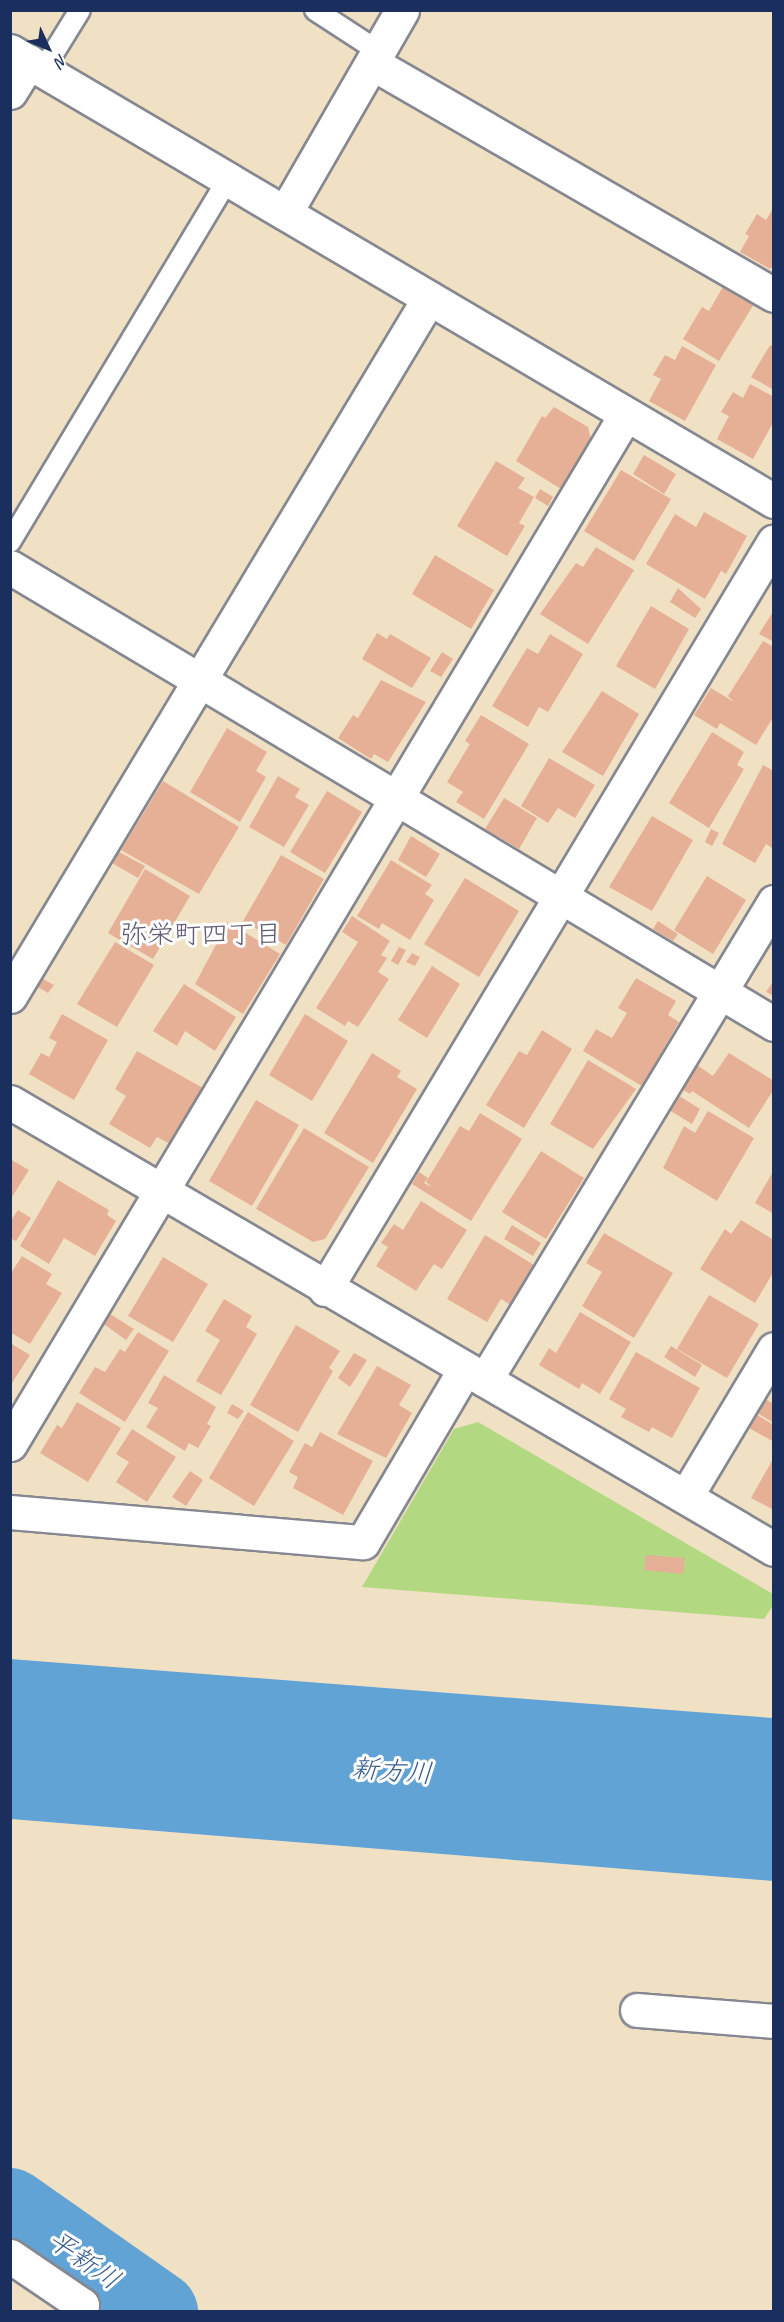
<!DOCTYPE html>
<html>
<head>
<meta charset="utf-8">
<style>
  body { margin:0 }
  #map { position:relative; width:784px; height:2322px; overflow:hidden; background:#f1e1c4; font-family:Caveat,"Klee One",sans-serif }
  div>[style] { position:absolute }
  [style*='--x'] { left:calc(var(--x)*1px); top:calc(var(--y)*1px); width:calc(var(--w)*1px); rotate:calc(var(--a)*1deg) }
  .green>* { inset:0; background:#b2d882 }
  .water>* { inset:0; background:#62a3d6 }
  .river>* { height:80px; margin:-40px; padding:0 40px; transform-origin:40px; border-radius:40px; background:#62a3d6 }
  .building>* { inset:0; background:#e6b096 }
  .roads { filter:drop-shadow(2px 0 #868891) drop-shadow(-2px 0 #868891) drop-shadow(0 2px #868891) drop-shadow(0 -2px #868891) }
  .service>* { height:20px; margin:-10px; padding:0 10px; transform-origin:10px; border-radius:10px; background:#fff }
  .minor>* { height:33px; margin:-16.5px; padding:0 16.5px; transform-origin:16.5px; border-radius:16.5px; background:#fff }
  span { translate:-50% -50%; white-space:nowrap; text-align:center; line-height:1.15; -webkit-text-stroke:6px #fff; paint-order:stroke }
  .neighbourhood-label { font-size:27px; color:#625c72 }
  .water-label { font-size:27px; color:#375d8e; font-style:italic }
  .frame { position:absolute; inset:0; border:12px solid #1b2f5e; pointer-events:none }
  .north { position:absolute; left:18px; top:18px; width:60px; height:60px; -webkit-text-stroke:4px #fff; paint-order:stroke; rotate:134deg; font-size:16px; font-weight:700; line-height:24px; text-align:center; color:#1b2f5e }
  .north::after { content:''; display:block; margin:auto; width:21px; height:27px; background:#1b2f5e; clip-path:polygon(50% 0,100% 100%,50% 72%,0 100%) }
</style>
</head>
<body>
<div id="map">
  <div class="green">
    <div style="clip-path:polygon(478px 1422px,773px 1594px,774px 1604px,764px 1619px,362px 1587px,454px 1429px)"></div>
  </div>
  <div class="water">
    <div style="clip-path:polygon(10px 1659px,773px 1718px,773px 1881px,11px 1819px)"></div>
  </div>
  <div class="river">
    <div style="--x:10;--y:2208;--w:181;--a:35.1"></div>
  </div>
  <div class="building">
    <div style="clip-path:polygon(774px 207px,774px 264px,770px 269px,740px 252px,749px 236px,745px 234px,757px 214px,766px 220px)"></div>
    <div style="clip-path:polygon(724px 285px,754px 304px,719px 361px,683px 339px,702px 307px,709px 311px)"></div>
    <div style="clip-path:polygon(770px 345px,774px 347px,774px 390px,751px 377px)"></div>
    <div style="clip-path:polygon(682px 346px,716px 365px,685px 421px,649px 401px,661px 379px,653px 375px,665px 355px,675px 360px)"></div>
    <div style="clip-path:polygon(750px 384px,774px 397px,774px 421px,753px 459px,717px 439px,729px 416px,721px 412px,733px 392px,743px 398px)"></div>
    <div style="clip-path:polygon(554px 407px,588px 427px,591px 440px,561px 489px,516px 461px,542px 416px,545px 418px)"></div>
    <div style="clip-path:polygon(644px 455px,676px 474px,664px 494px,633px 474px)"></div>
    <div style="clip-path:polygon(496px 461px,525px 478px,518px 488px,534px 497px,519px 523px,525px 526px,507px 556px,457px 526px)"></div>
    <div style="clip-path:polygon(621px 470px,671px 499px,634px 561px,584px 531px)"></div>
    <div style="clip-path:polygon(540px 489px,553px 497px,548px 506px,535px 498px)"></div>
    <div style="clip-path:polygon(704px 512px,747px 536px,726px 574px,721px 571px,705px 599px,646px 564px,675px 514px,696px 527px)"></div>
    <div style="clip-path:polygon(596px 547px,634px 570px,588px 644px,540px 614px,576px 563px,583px 567px)"></div>
    <div style="clip-path:polygon(435px 555px,494px 590px,471px 629px,412px 594px)"></div>
    <div style="clip-path:polygon(678px 588px,701px 609px,695px 618px,670px 602px)"></div>
    <div style="clip-path:polygon(651px 606px,689px 629px,655px 689px,616px 666px)"></div>
    <div style="clip-path:polygon(774px 610px,774px 642px,759px 634px)"></div>
    <div style="clip-path:polygon(377px 633px,387px 639px,390px 634px,431px 658px,412px 688px,362px 659px)"></div>
    <div style="clip-path:polygon(550px 634px,583px 654px,548px 712px,539px 707px,528px 727px,492px 706px,527px 648px,538px 654px)"></div>
    <div style="clip-path:polygon(763px 641px,774px 647px,774px 716px,756px 745px,720px 723px,717px 729px,694px 715px,711px 688px,734px 702px,728px 696px)"></div>
    <div style="clip-path:polygon(442px 652px,453px 659px,441px 677px,430px 671px)"></div>
    <div style="clip-path:polygon(381px 680px,426px 702px,388px 762px,374px 754px,371px 759px,338px 738px,353px 715px,358px 718px)"></div>
    <div style="clip-path:polygon(602px 691px,639px 714px,603px 776px,562px 752px)"></div>
    <div style="clip-path:polygon(481px 715px,529px 744px,484px 819px,456px 802px,463px 792px,447px 782px,470px 744px,465px 741px)"></div>
    <div style="clip-path:polygon(227px 728px,267px 752px,256px 771px,266px 777px,240px 822px,190px 792px)"></div>
    <div style="clip-path:polygon(712px 732px,744px 752px,737px 765px,744px 769px,709px 828px,669px 803px)"></div>
    <div style="clip-path:polygon(549px 758px,595px 785px,575px 818px,558px 808px,548px 823px,521px 806px)"></div>
    <div style="clip-path:polygon(763px 765px,774px 771px,774px 849px,766px 844px,755px 863px,722px 844px)"></div>
    <div style="clip-path:polygon(278px 776px,300px 789px,295px 797px,309px 805px,284px 847px,249px 827px)"></div>
    <div style="clip-path:polygon(163px 781px,239px 827px,199px 894px,121px 850px)"></div>
    <div style="clip-path:polygon(327px 791px,362px 812px,325px 873px,290px 852px)"></div>
    <div style="clip-path:polygon(504px 798px,537px 818px,519px 849px,485px 829px)"></div>
    <div style="clip-path:polygon(652px 816px,693px 840px,652px 911px,609px 887px)"></div>
    <div style="clip-path:polygon(711px 829px,719px 833px,712px 846px,705px 842px)"></div>
    <div style="clip-path:polygon(411px 836px,440px 854px,426px 877px,398px 860px)"></div>
    <div style="clip-path:polygon(119px 852px,145px 866px,138px 878px,112px 863px)"></div>
    <div style="clip-path:polygon(281px 855px,324px 879px,286px 945px,243px 921px)"></div>
    <div style="clip-path:polygon(391px 860px,432px 885px,425px 894px,434px 900px,410px 940px,382px 923px,379px 929px,357px 916px)"></div>
    <div style="clip-path:polygon(145px 869px,190px 896px,153px 959px,108px 933px)"></div>
    <div style="clip-path:polygon(707px 876px,746px 900px,713px 954px,674px 930px)"></div>
    <div style="clip-path:polygon(465px 878px,519px 911px,479px 977px,424px 944px)"></div>
    <div style="clip-path:polygon(352px 916px,390px 941px,381px 955px,387px 958px,378px 972px,389px 979px,358px 1027px,348px 1021px,345px 1026px,316px 1008px,358px 942px,342px 932px)"></div>
    <div style="clip-path:polygon(658px 921px,678px 934px,673px 941px,653px 929px)"></div>
    <div style="clip-path:polygon(228px 922px,280px 954px,243px 1014px,195px 984px)"></div>
    <div style="clip-path:polygon(115px 942px,154px 965px,117px 1027px,77px 1004px)"></div>
    <div style="clip-path:polygon(399px 947px,406px 950px,398px 965px,391px 961px)"></div>
    <div style="clip-path:polygon(412px 953px,420px 957px,415px 966px,406px 962px)"></div>
    <div style="clip-path:polygon(432px 966px,460px 984px,427px 1038px,398px 1020px)"></div>
    <div style="clip-path:polygon(636px 978px,676px 1001px,668px 1015px,679px 1022px,642px 1086px,583px 1051px,596px 1029px,612px 1038px,627px 1013px,618px 1008px)"></div>
    <div style="clip-path:polygon(43px 979px,54px 985px,48px 993px,38px 987px)"></div>
    <div style="clip-path:polygon(774px 980px,774px 996px,766px 992px)"></div>
    <div style="clip-path:polygon(184px 984px,236px 1017px,215px 1051px,185px 1031px,177px 1046px,153px 1031px)"></div>
    <div style="clip-path:polygon(62px 1014px,108px 1040px,74px 1100px,29px 1074px,41px 1053px,49px 1057px,57px 1042px,49px 1038px)"></div>
    <div style="clip-path:polygon(305px 1014px,348px 1041px,312px 1101px,269px 1075px)"></div>
    <div style="clip-path:polygon(542px 1030px,572px 1049px,524px 1128px,486px 1105px,519px 1051px,527px 1055px)"></div>
    <div style="clip-path:polygon(137px 1051px,203px 1088px,170px 1144px,157px 1137px,150px 1148px,109px 1124px,126px 1096px,115px 1089px)"></div>
    <div style="clip-path:polygon(372px 1053px,401px 1071px,397px 1077px,417px 1089px,373px 1163px,324px 1133px)"></div>
    <div style="clip-path:polygon(729px 1053px,774px 1081px,774px 1089px,749px 1128px,692px 1091px,690px 1094px,677px 1086px,697px 1065px,713px 1076px)"></div>
    <div style="clip-path:polygon(588px 1060px,636px 1089px,593px 1149px,550px 1124px)"></div>
    <div style="clip-path:polygon(673px 1092px,700px 1109px,692px 1124px,664px 1107px)"></div>
    <div style="clip-path:polygon(256px 1100px,299px 1125px,252px 1206px,209px 1181px)"></div>
    <div style="clip-path:polygon(708px 1111px,754px 1138px,717px 1201px,663px 1168px,684px 1126px,695px 1133px)"></div>
    <div style="clip-path:polygon(480px 1113px,522px 1139px,471px 1221px,412px 1184px,419px 1172px,428px 1178px,424px 1183px,432px 1187px,426px 1182px,460px 1126px,469px 1131px)"></div>
    <div style="clip-path:polygon(304px 1128px,369px 1167px,325px 1239px,313px 1242px,256px 1209px)"></div>
    <div style="clip-path:polygon(541px 1151px,584px 1178px,546px 1239px,502px 1212px)"></div>
    <div style="clip-path:polygon(10px 1159px,29px 1170px,10px 1200px)"></div>
    <div style="clip-path:polygon(774px 1170px,774px 1214px,755px 1203px)"></div>
    <div style="clip-path:polygon(58px 1180px,109px 1210px,107px 1215px,116px 1221px,95px 1256px,64px 1238px,49px 1264px,20px 1246px)"></div>
    <div style="clip-path:polygon(421px 1201px,467px 1230px,442px 1269px,434px 1264px,416px 1291px,376px 1266px,388px 1247px,381px 1243px,394px 1224px,403px 1230px)"></div>
    <div style="clip-path:polygon(18px 1210px,31px 1218px,16px 1241px,10px 1238px,10px 1222px)"></div>
    <div style="clip-path:polygon(741px 1220px,774px 1240px,774px 1271px,755px 1303px,700px 1269px,725px 1229px,731px 1234px)"></div>
    <div style="clip-path:polygon(512px 1225px,541px 1243px,533px 1256px,504px 1239px)"></div>
    <div style="clip-path:polygon(604px 1233px,673px 1273px,634px 1338px,582px 1306px,602px 1272px,586px 1263px)"></div>
    <div style="clip-path:polygon(485px 1235px,534px 1265px,511px 1305px,501px 1299px,487px 1322px,447px 1299px)"></div>
    <div style="clip-path:polygon(22px 1256px,52px 1274px,46px 1284px,62px 1293px,30px 1344px,10px 1332px,10px 1275px)"></div>
    <div style="clip-path:polygon(163px 1257px,208px 1284px,173px 1342px,128px 1316px)"></div>
    <div style="clip-path:polygon(709px 1295px,759px 1324px,727px 1378px,677px 1349px)"></div>
    <div style="clip-path:polygon(224px 1299px,252px 1316px,246px 1327px,257px 1334px,221px 1395px,196px 1381px,220px 1340px,205px 1331px)"></div>
    <div style="clip-path:polygon(107px 1312px,134px 1329px,126px 1340px,101px 1322px)"></div>
    <div style="clip-path:polygon(580px 1312px,631px 1342px,600px 1394px,582px 1383px,579px 1389px,539px 1365px,549px 1348px,556px 1353px)"></div>
    <div style="clip-path:polygon(296px 1325px,340px 1351px,329px 1368px,333px 1371px,298px 1432px,250px 1405px)"></div>
    <div style="clip-path:polygon(138px 1332px,169px 1351px,125px 1422px,79px 1393px,95px 1367px,105px 1372px,120px 1349px,125px 1352px)"></div>
    <div style="clip-path:polygon(10px 1343px,30px 1355px,10px 1386px)"></div>
    <div style="clip-path:polygon(671px 1346px,702px 1365px,695px 1377px,664px 1357px)"></div>
    <div style="clip-path:polygon(636px 1352px,700px 1388px,672px 1438px,652px 1427px,649px 1432px,621px 1417px,626px 1409px,609px 1399px)"></div>
    <div style="clip-path:polygon(354px 1353px,367px 1360px,350px 1387px,338px 1378px)"></div>
    <div style="clip-path:polygon(377px 1366px,411px 1385px,399px 1405px,412px 1413px,386px 1458px,337px 1434px)"></div>
    <div style="clip-path:polygon(164px 1375px,216px 1407px,207px 1424px,211px 1426px,198px 1448px,189px 1443px,185px 1451px,146px 1427px,158px 1408px,148px 1403px)"></div>
    <div style="clip-path:polygon(765px 1399px,774px 1404px,774px 1423px,757px 1413px)"></div>
    <div style="clip-path:polygon(77px 1402px,121px 1428px,88px 1482px,40px 1453px,57px 1425px,62px 1428px)"></div>
    <div style="clip-path:polygon(232px 1404px,244px 1411px,238px 1419px,227px 1413px)"></div>
    <div style="clip-path:polygon(248px 1412px,294px 1441px,254px 1506px,209px 1478px)"></div>
    <div style="clip-path:polygon(757px 1415px,774px 1425px,774px 1442px,749px 1428px)"></div>
    <div style="clip-path:polygon(132px 1429px,176px 1457px,147px 1502px,116px 1482px,129px 1462px,116px 1454px)"></div>
    <div style="clip-path:polygon(320px 1432px,373px 1461px,343px 1515px,293px 1488px,298px 1477px,289px 1472px,305px 1443px,312px 1447px)"></div>
    <div style="clip-path:polygon(774px 1457px,774px 1510px,751px 1498px)"></div>
    <div style="clip-path:polygon(190px 1471px,203px 1480px,186px 1506px,172px 1497px)"></div>
    <div style="clip-path:polygon(646px 1555px,685px 1558px,683px 1574px,644px 1570px)"></div>
  </div>
  <div class="roads">
    <div class="service">
      <div style="--x:315;--y:10;--w:75;--a:33.1"></div>
      <div style="--x:43;--y:70;--w:70;--a:-58.3"></div>
      <div style="--x:10;--y:542;--w:423;--a:-59"></div>
    </div>
    <div class="minor">
      <div style="--x:10;--y:51;--w:887;--a:30.5"></div>
      <div style="--x:372;--y:63;--w:464;--a:30"></div>
      <div style="--x:10;--y:92;--w:36;--a:-58"></div>
      <div style="--x:285;--y:213;--w:234;--a:-60"></div>
      <div style="--x:10;--y:567;--w:890;--a:30.89"></div>
      <div style="--x:10;--y:996;--w:814;--a:-59.02"></div>
      <div style="--x:10;--y:1102;--w:885;--a:30.33"></div>
      <div style="--x:325;--y:1289;--w:872;--a:-59.02"></div>
      <div style="--x:485;--y:1380;--w:559;--a:-58.84"></div>
      <div style="--x:10;--y:1444;--w:1200;--a:-59.12"></div>
      <div style="--x:686;--y:1496;--w:171;--a:-59.1"></div>
      <div style="--x:10;--y:1512;--w:354;--a:4.9"></div>
      <div style="--x:363;--y:1542;--w:201;--a:-59.5"></div>
      <div style="--x:637;--y:2010;--w:137;--a:4.6"></div>
      <div style="--x:10;--y:2256;--w:87;--a:34.2"></div>
      <div style="--x:82;--y:2305;--w:9;--a:131"></div>
    </div>
  </div>
  <div class="neighbourhood-label">
    <span style="left:201px;top:935px">弥栄町四丁目</span>
  </div>
  <div class="water-label">
    <span style="left:392px;top:1771px;rotate:4deg">新方川</span>
    <span style="left:84px;top:2260px;rotate:35deg">平新川</span>
  </div>
  <div class="frame"></div>
  <div class="north">N</div>
</div>
</body>
</html>
